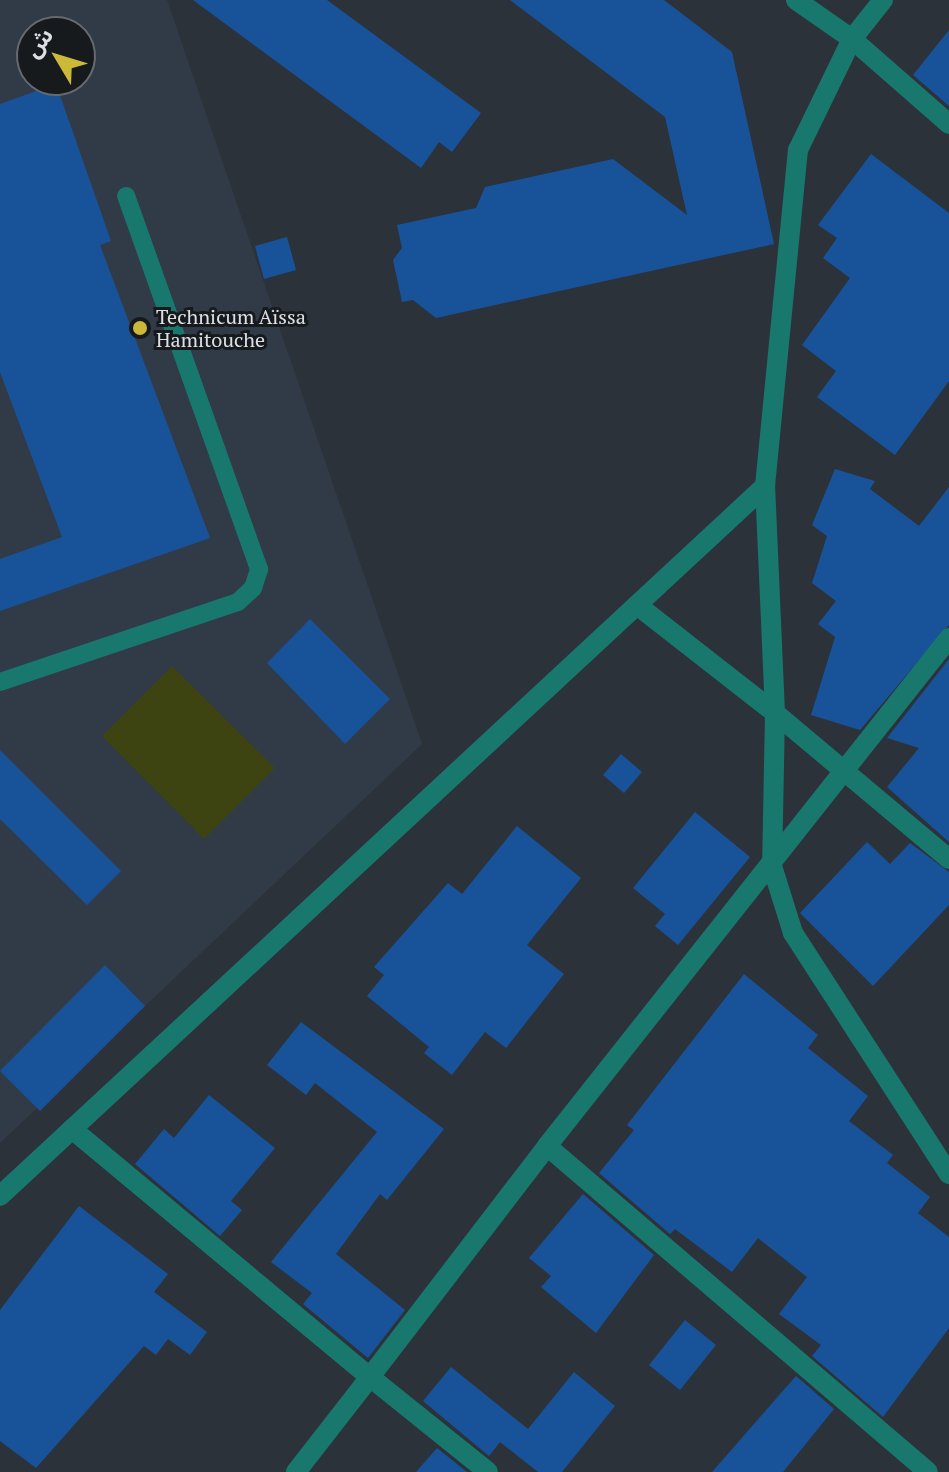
<!DOCTYPE html>
<html>
<head>
<meta charset="utf-8">
<style>
  body { margin:0 }
  #map { position:relative; width:949px; height:1472px; overflow:hidden; background:#2c323a; font-family:"PT Serif","Noto Sans Arabic",serif }
  div>[style] { position:absolute }
  [style*='--x'] { left:calc(var(--x)*1px); top:calc(var(--y)*1px); width:calc(var(--w)*1px); rotate:calc(var(--a)*1deg) }
  .built>* { inset:0; background:#313b48 }
  .green>* { inset:0; background:#3e4312 }
  .building>* { inset:0; background:#18539a }
  .service>* { height:18px; margin:-9px; padding:0 9px; transform-origin:9px; border-radius:9px; background:#18786e }
  .minor>* { height:20px; margin:-10px; padding:0 10px; transform-origin:10px; border-radius:10px; background:#18786e }
  .tertiary>* { height:20px; margin:-10px; padding:0 10px; transform-origin:10px; border-radius:10px; background:#18786e }
  .dots>* { width:22px; height:22px; translate:-50% -50%; box-sizing:border-box; border:4px solid #171a1d; border-radius:50% }
  span { translate:-50% -50%; white-space:nowrap; text-align:center; line-height:1.15; -webkit-text-stroke:6px #171a1d; paint-order:stroke }
  .poi-label { font-size:20px; color:#dce0e5 }
  .left { translate:0 -50%; text-align:left }
  .north { position:absolute; left:16px; top:16px; width:80px; height:80px; box-sizing:border-box; background:#171a1d; border:2px solid #66696d; border-radius:50%; rotate:308deg; font-size:22px; font-weight:700; line-height:32px; text-align:center; color:#dce0e5 }
  .north::after { content:''; display:block; margin:auto; width:28px; height:36px; background:#ccb939; clip-path:polygon(50% 0,100% 100%,50% 72%,0 100%) }
</style>
</head>
<body>
<div id="map">
  <div class="built">
    <div style="clip-path:polygon(evenodd,0 0,167px 0,422px 744px,0 1143px,0 0,32px 32px,80px 32px,80px 80px,32px 80px,32px 32px)"></div>
  </div>
  <div class="green">
    <div style="clip-path:polygon(172px 666px,275px 768px,204px 839px,102px 736px)"></div>
  </div>
  <div class="building">
    <div style="clip-path:polygon(193px 0,327px 0,481px 113px,452px 152px,439px 142px,421px 168px)"></div>
    <div style="clip-path:polygon(510px 0,664px 0,732px 52px,774px 244px,436px 318px,413px 300px,402px 302px,393px 260px,402px 248px,397px 225px,476px 208px,485px 187px,613px 159px,687px 215px,665px 117px)"></div>
    <div style="clip-path:polygon(949px 30px,949px 106px,913px 75px)"></div>
    <div style="clip-path:polygon(56px 84px,111px 241px,100px 245px,210px 538px,0 611px,0 559px,62px 537px,0 372px,0 104px)"></div>
    <div style="clip-path:polygon(871px 154px,949px 213px,949px 381px,895px 455px,817px 397px,836px 371px,802px 345px,850px 278px,823px 258px,837px 238px,818px 225px)"></div>
    <div style="clip-path:polygon(287px 237px,296px 270px,264px 279px,255px 246px)"></div>
    <div style="clip-path:polygon(835px 469px,875px 481px,870px 489px,919px 526px,949px 487px,949px 625px,860px 730px,811px 715px,835px 637px,818px 624px,836px 601px,812px 583px,827px 536px,812px 525px)"></div>
    <div style="clip-path:polygon(310px 619px,390px 699px,345px 744px,267px 663px)"></div>
    <div style="clip-path:polygon(949px 659px,949px 842px,887px 787px,919px 748px,887px 738px)"></div>
    <div style="clip-path:polygon(0 750px,121px 871px,87px 905px,0 819px)"></div>
    <div style="clip-path:polygon(621px 754px,642px 772px,624px 793px,603px 775px)"></div>
    <div style="clip-path:polygon(695px 812px,750px 857px,678px 945px,655px 926px,665px 914px,633px 888px)"></div>
    <div style="clip-path:polygon(517px 826px,581px 878px,527px 945px,564px 974px,506px 1048px,485px 1032px,452px 1075px,424px 1053px,429px 1047px,367px 996px,384px 975px,374px 967px,448px 883px,462px 894px)"></div>
    <div style="clip-path:polygon(867px 842px,890px 864px,910px 843px,949px 872px,949px 905px,873px 986px,800px 913px)"></div>
    <div style="clip-path:polygon(105px 965px,145px 1006px,40px 1111px,0 1071px)"></div>
    <div style="clip-path:polygon(744px 974px,818px 1035px,808px 1048px,868px 1096px,849px 1121px,893px 1155px,887px 1163px,930px 1197px,918px 1213px,949px 1237px,949px 1328px,883px 1417px,812px 1356px,821px 1345px,779px 1314px,807px 1277px,758px 1238px,732px 1272px,675px 1229px,670px 1234px,599px 1173px,634px 1130px,627px 1125px)"></div>
    <div style="clip-path:polygon(301px 1022px,444px 1129px,387px 1200px,380px 1194px,336px 1254px,405px 1310px,368px 1358px,303px 1304px,312px 1293px,271px 1262px,377px 1132px,315px 1083px,306px 1095px,267px 1065px)"></div>
    <div style="clip-path:polygon(209px 1095px,275px 1148px,231px 1201px,242px 1210px,220px 1236px,135px 1164px,164px 1129px,174px 1138px)"></div>
    <div style="clip-path:polygon(583px 1194px,654px 1255px,596px 1333px,541px 1287px,551px 1276px,529px 1258px)"></div>
    <div style="clip-path:polygon(79px 1206px,168px 1274px,154px 1292px,207px 1332px,190px 1355px,168px 1339px,156px 1355px,144px 1346px,36px 1468px,0 1441px,0 1310px)"></div>
    <div style="clip-path:polygon(685px 1320px,716px 1345px,680px 1390px,649px 1365px)"></div>
    <div style="clip-path:polygon(451px 1367px,528px 1429px,574px 1372px,615px 1406px,562px 1472px,538px 1472px,500px 1442px,489px 1456px,423px 1401px)"></div>
    <div style="clip-path:polygon(796px 1376px,834px 1409px,783px 1472px,712px 1472px)"></div>
    <div style="clip-path:polygon(437px 1448px,467px 1472px,416px 1472px)"></div>
  </div>
  <div class="service">
    <div style="--x:0;--y:682;--w:251;--a:-18.6"></div>
    <div style="--x:238;--y:602;--w:21;--a:-43"></div>
    <div style="--x:253;--y:588;--w:20;--a:-72"></div>
    <div style="--x:259;--y:569;--w:396;--a:-109.6"></div>
  </div>
  <div class="minor">
    <div style="--x:637;--y:605;--w:175;--a:38"></div>
    <div style="--x:775;--y:713;--w:227;--a:-92.5"></div>
    <div style="--x:775;--y:713;--w:153;--a:91.1"></div>
    <div style="--x:772;--y:866;--w:70;--a:72.6"></div>
    <div style="--x:793;--y:933;--w:287;--a:57.1"></div>
    <div style="--x:775;--y:713;--w:227;--a:40"></div>
    <div style="--x:72;--y:1129;--w:388;--a:39.8"></div>
    <div style="--x:370;--y:1377;--w:291;--a:-52.5"></div>
    <div style="--x:547;--y:1146;--w:501;--a:40.55"></div>
    <div style="--x:547;--y:1146;--w:648;--a:-51.64"></div>
    <div style="--x:0;--y:1196;--w:1044;--a:-42.86"></div>
    <div style="--x:765;--y:486;--w:338;--a:-84.4"></div>
    <div style="--x:798;--y:150;--w:123;--a:-64.1"></div>
    <div style="--x:852;--y:39;--w:129;--a:41.2"></div>
    <div style="--x:296;--y:1472;--w:120;--a:-52.1"></div>
    <div style="--x:370;--y:1377;--w:151;--a:38.8"></div>
  </div>
  <div class="tertiary">
    <div style="--x:796;--y:0;--w:68;--a:34.9"></div>
    <div style="--x:852;--y:39;--w:50;--a:-51.5"></div>
  </div>
  <div class="dots">
    <div style="left:140px;top:328px;background:#ccb939"></div>
  </div>
  <div class="poi-label">
    <span class="left" style="left:156px;top:328px">Technicum Aïssa<br>Hamitouche</span>
  </div>
  <div class="north">ش</div>
</div>
</body>
</html>
